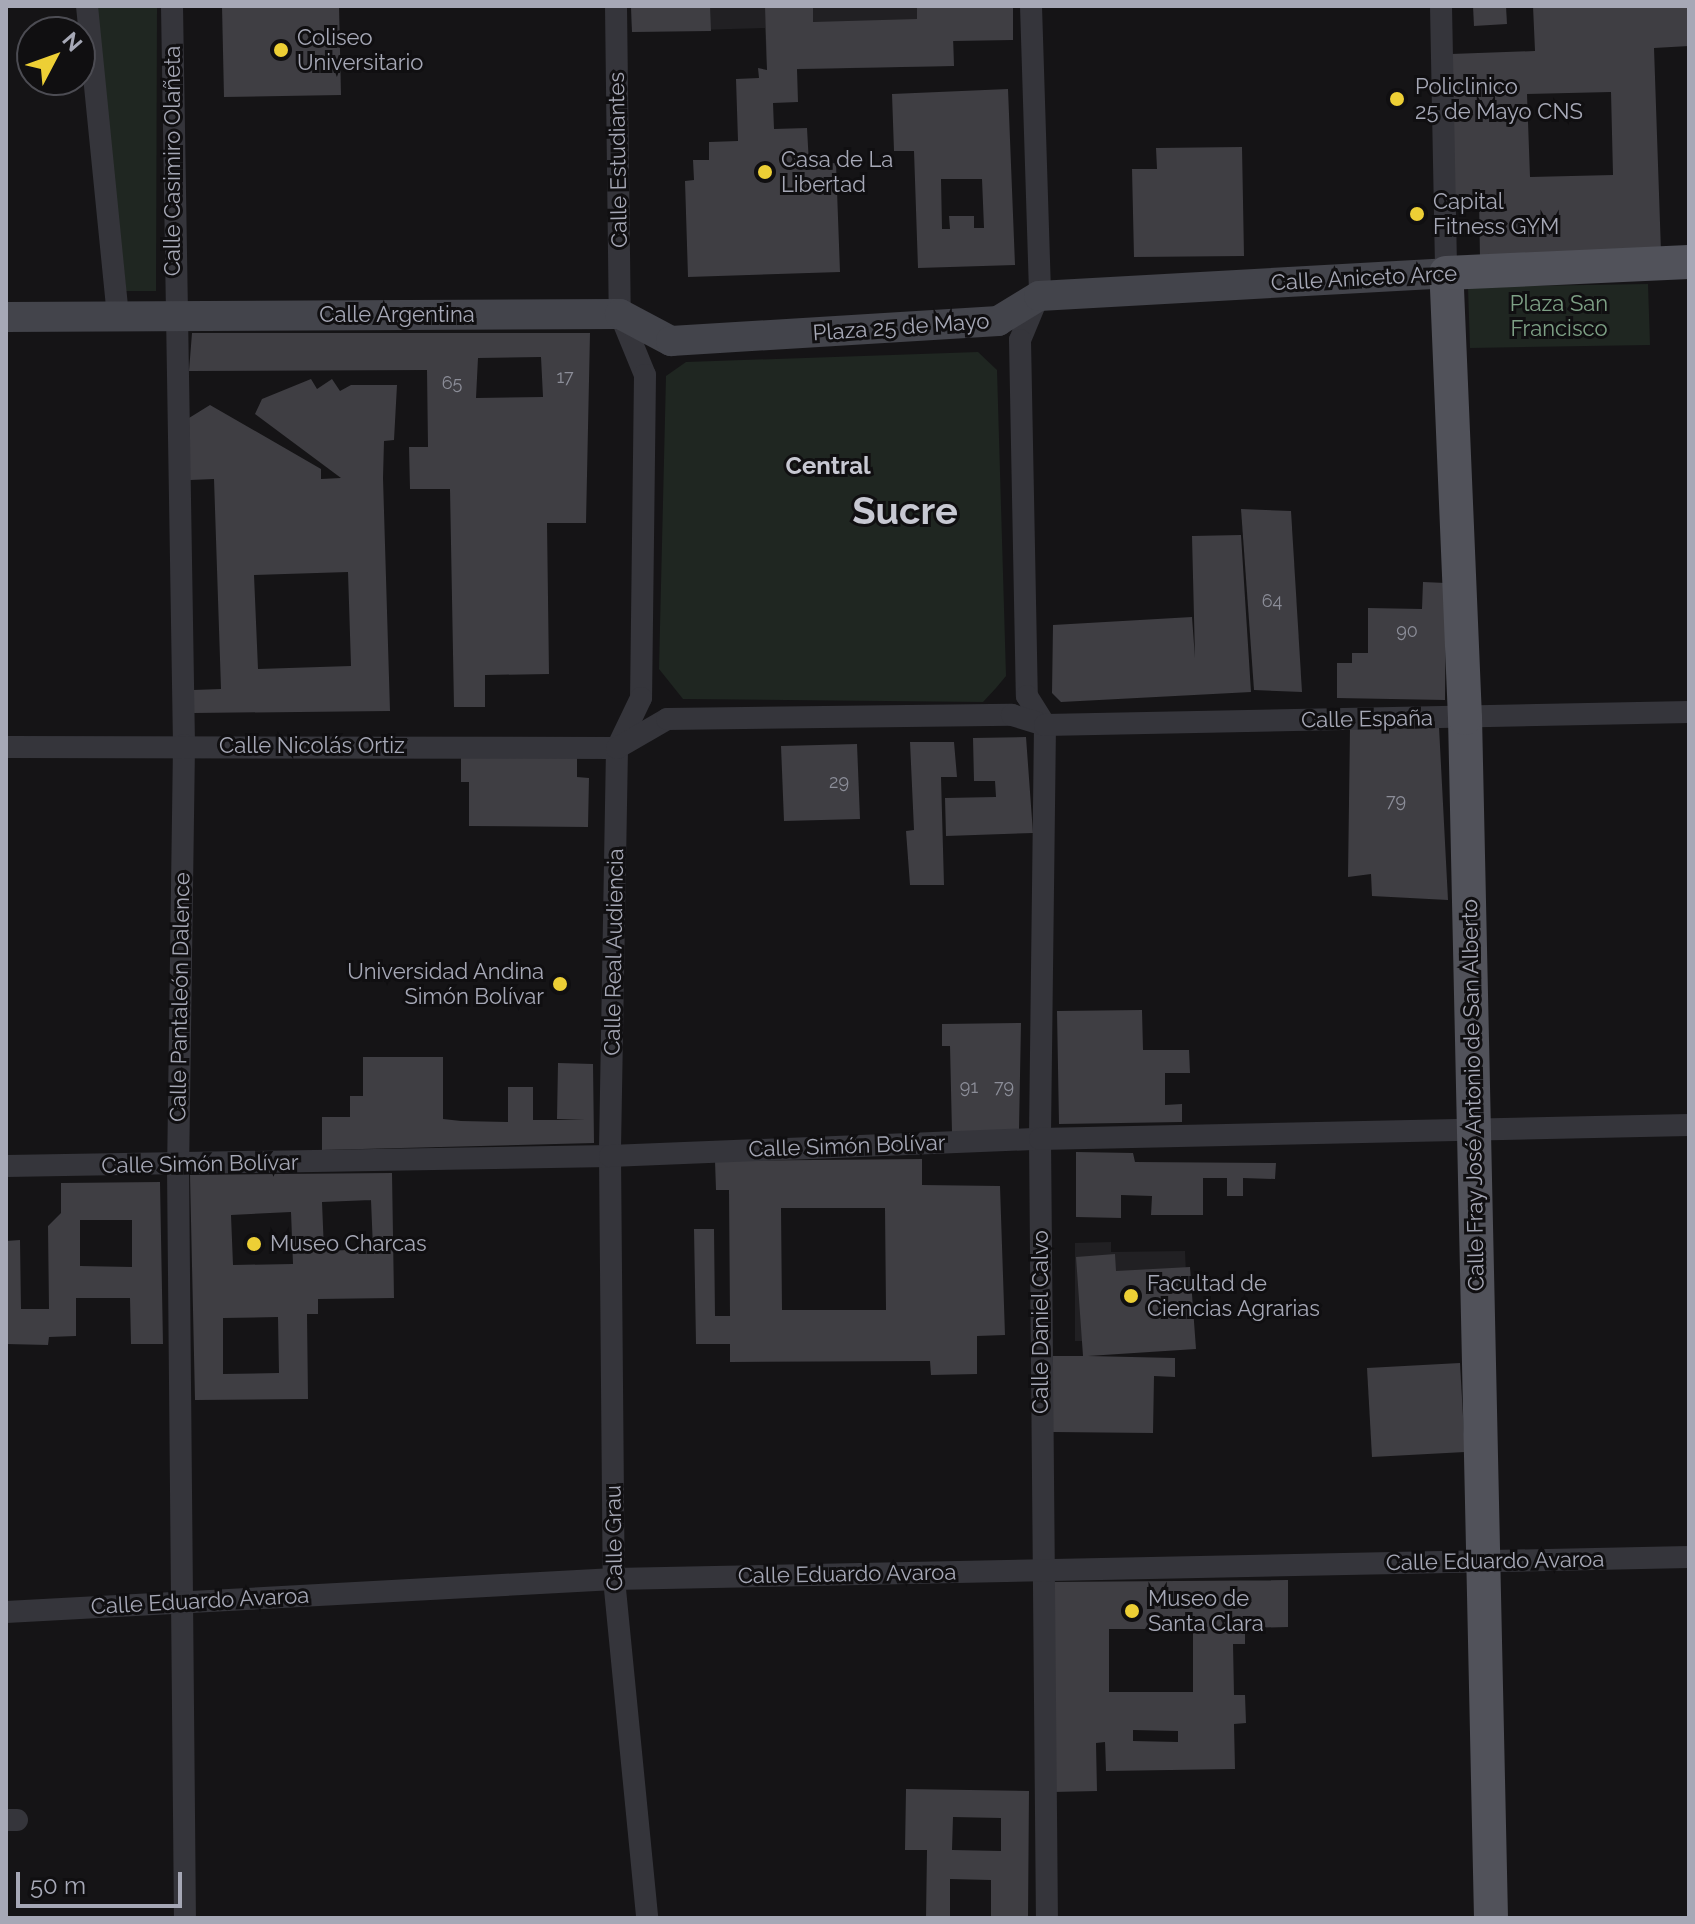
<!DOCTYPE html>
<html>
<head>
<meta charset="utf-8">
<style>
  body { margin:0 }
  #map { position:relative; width:1695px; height:1924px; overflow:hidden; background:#151416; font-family:Raleway,sans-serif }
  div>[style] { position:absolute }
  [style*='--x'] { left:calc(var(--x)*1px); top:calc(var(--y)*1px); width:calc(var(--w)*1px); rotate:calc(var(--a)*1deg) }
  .built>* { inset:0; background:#212023 }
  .green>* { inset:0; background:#1f2621 }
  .building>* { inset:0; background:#3f3e43 }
  .minor>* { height:22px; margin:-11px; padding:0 11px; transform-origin:11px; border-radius:11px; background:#35353b }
  .secondary>* { height:30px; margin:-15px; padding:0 15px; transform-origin:15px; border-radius:15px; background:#43444b }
  .primary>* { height:34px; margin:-17px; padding:0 17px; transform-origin:17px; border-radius:17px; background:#51525a }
  .dots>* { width:22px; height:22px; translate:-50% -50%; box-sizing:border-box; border:4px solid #100f11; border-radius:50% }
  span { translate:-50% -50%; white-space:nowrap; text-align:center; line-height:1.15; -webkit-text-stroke:6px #100f11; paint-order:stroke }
  .number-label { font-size:18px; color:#8c8e99 }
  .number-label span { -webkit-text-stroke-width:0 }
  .poi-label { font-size:22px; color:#a6a8b6 }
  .left { translate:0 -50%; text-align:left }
  .right { translate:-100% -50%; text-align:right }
  .street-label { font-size:22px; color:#a6a8b6 }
  .park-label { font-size:22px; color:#7ea186 }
  .neighbourhood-label { font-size:24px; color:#c7c8d2; font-weight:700 }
  .town-label { font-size:38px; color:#c7c8d2; font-weight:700 }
  .frame { position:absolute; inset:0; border:8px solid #a6a8b6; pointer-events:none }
  .north { position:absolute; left:16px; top:16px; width:80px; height:80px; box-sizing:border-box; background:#100f11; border:2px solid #4c4c53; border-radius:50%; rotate:49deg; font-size:22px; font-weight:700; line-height:32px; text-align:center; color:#a6a8b6 }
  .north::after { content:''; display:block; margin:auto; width:28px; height:36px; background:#edcf35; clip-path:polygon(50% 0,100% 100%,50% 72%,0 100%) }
  .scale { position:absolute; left:16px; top:1872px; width:166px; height:36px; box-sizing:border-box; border:4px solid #a6a8b6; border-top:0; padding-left:10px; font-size:24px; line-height:28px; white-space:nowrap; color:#a6a8b6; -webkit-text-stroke:6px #100f11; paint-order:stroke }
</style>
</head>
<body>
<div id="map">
  <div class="built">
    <div style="clip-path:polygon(631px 6px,953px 6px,954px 66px,767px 70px,765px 28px,632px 32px)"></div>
    <div style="clip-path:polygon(1111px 1242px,1111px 1252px,1185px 1251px,1189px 1341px,1075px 1341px,1075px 1243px)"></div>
  </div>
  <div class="green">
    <div style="clip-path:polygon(96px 6px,157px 6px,156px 291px,126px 291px)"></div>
    <div style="clip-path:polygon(1648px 284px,1650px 345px,1470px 348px,1468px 287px)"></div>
    <div style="clip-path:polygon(978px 352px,997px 370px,1006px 676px,996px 688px,983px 702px,683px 699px,659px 669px,666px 376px,686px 362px)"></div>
  </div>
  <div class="building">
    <div style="clip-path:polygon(222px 6px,339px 6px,341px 95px,224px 97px)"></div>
    <div style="clip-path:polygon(631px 6px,710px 6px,711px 31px,632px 32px)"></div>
    <div style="clip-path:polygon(765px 6px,813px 6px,813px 22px,917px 19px,917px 6px,1013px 6px,1013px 40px,953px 41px,954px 66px,797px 69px,798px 102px,773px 103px,774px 129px,807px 128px,809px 164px,836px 163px,840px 272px,688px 277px,685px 181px,694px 180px,693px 160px,709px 160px,709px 142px,738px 141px,736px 79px,759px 78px,758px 68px,767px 70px)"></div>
    <div style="clip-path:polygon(1473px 6px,1506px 6px,1507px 24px,1474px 26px)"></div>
    <div style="clip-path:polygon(evenodd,1533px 6px,1689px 6px,1689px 46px,1654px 48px,1661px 252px,1480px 258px,1479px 198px,1455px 198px,1451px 54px,1535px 51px,1533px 6px,1611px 92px,1613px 175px,1530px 177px,1527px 94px,1611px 92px)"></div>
    <div style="clip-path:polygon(evenodd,1008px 89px,1015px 265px,918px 268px,914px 151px,894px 151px,892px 94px,1008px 89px,941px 179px,982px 179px,984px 228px,974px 228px,974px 216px,949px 216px,950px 229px,942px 229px,941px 179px)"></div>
    <div style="clip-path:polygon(1242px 147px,1244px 256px,1134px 257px,1132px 169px,1157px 169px,1156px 148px)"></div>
    <div style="clip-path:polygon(evenodd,192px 333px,590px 333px,586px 523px,547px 523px,549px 674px,485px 675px,485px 707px,454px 707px,450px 489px,410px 489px,409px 447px,428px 447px,427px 370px,189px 371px,192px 333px,541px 357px,543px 397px,476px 398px,478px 358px,541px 357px)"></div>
    <div style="clip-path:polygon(evenodd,311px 379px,317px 389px,332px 379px,340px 391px,351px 385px,397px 385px,394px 440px,384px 441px,383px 478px,390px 711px,193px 713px,193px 690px,221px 689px,214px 479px,190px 480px,189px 418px,210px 405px,321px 469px,321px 479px,341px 478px,255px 414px,262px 399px,311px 379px,348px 572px,351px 666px,258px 669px,254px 575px,348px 572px)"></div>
    <div style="clip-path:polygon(1241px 509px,1291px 511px,1302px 692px,1254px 690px)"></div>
    <div style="clip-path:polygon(1241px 535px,1251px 692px,1061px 702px,1052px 693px,1053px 625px,1192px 617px,1195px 658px,1192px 536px)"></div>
    <div style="clip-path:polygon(1423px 582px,1446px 583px,1445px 700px,1337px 698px,1337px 663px,1352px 663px,1352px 653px,1368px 653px,1368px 608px,1422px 609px)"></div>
    <div style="clip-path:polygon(1350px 727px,1439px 727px,1448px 900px,1372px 896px,1371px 874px,1348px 877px)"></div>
    <div style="clip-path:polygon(1026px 737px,1033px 833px,946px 836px,945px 798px,996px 797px,995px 781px,974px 781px,973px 738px)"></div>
    <div style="clip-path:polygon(910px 742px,954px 742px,957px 777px,941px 777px,944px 885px,910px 885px,906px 831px,914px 830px)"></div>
    <div style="clip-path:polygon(857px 744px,860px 819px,784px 821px,781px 746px)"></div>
    <div style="clip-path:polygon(461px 757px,577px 758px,577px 777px,589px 778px,588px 827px,469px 826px,469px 782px,461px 782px)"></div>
    <div style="clip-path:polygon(1142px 1010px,1143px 1050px,1189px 1050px,1190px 1073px,1165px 1073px,1165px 1105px,1182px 1104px,1182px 1122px,1059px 1124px,1057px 1011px)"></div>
    <div style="clip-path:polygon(1021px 1023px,1019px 1129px,952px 1133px,950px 1046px,942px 1046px,942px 1024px)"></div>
    <div style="clip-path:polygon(363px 1057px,443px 1057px,443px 1119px,461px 1121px,508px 1122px,508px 1087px,533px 1087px,533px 1120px,585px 1120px,557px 1119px,558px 1063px,593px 1064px,594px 1143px,322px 1150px,322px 1117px,350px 1117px,350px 1096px,363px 1096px)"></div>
    <div style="clip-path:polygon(1076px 1152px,1133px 1153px,1135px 1162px,1276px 1163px,1275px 1179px,1243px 1178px,1243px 1196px,1227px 1196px,1227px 1178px,1203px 1178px,1203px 1215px,1151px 1215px,1152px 1196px,1121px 1195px,1121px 1218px,1076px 1217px)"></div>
    <div style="clip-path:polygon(evenodd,922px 1159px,922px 1185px,1000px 1186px,1005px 1335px,977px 1336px,977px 1374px,931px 1375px,930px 1361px,730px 1362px,730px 1344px,696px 1344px,694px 1229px,714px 1229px,715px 1316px,730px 1316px,729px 1190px,716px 1190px,715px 1161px,922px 1159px,781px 1208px,885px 1208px,886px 1310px,782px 1310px,781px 1208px)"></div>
    <div style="clip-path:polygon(evenodd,392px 1173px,394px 1298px,318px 1299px,318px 1314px,307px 1314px,308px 1399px,195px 1400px,190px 1175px,392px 1173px,371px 1200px,373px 1249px,324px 1251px,322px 1202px,371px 1200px,392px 1173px,291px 1212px,293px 1264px,233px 1265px,231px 1215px,291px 1212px,392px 1173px,278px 1317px,279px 1373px,223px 1374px,223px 1318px,278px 1317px)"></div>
    <div style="clip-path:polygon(evenodd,160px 1182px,163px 1344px,131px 1344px,130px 1298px,76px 1298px,76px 1336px,49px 1337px,48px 1345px,6px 1344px,6px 1241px,20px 1240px,21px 1309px,49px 1309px,48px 1226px,61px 1213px,61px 1183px,160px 1182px,80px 1220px,132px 1220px,132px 1267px,80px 1266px,80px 1220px)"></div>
    <div style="clip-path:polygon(1115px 1254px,1116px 1271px,1190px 1267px,1196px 1349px,1088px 1356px,1175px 1358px,1175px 1377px,1154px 1376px,1153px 1433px,1053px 1432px,1053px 1356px,1083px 1356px,1076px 1257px)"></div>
    <div style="clip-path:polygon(1460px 1363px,1465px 1452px,1372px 1457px,1367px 1368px)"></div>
    <div style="clip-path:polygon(evenodd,1288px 1580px,1288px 1627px,1245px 1628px,1245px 1644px,1233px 1644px,1234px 1695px,1245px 1695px,1246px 1723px,1234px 1724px,1235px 1769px,1106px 1771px,1105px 1742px,1096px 1743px,1097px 1791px,1053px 1792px,1050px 1582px,1288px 1580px,1109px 1629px,1193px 1629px,1193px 1692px,1109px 1692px,1109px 1629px,1288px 1580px,1133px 1730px,1178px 1731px,1178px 1742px,1133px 1741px,1133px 1730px)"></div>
    <div style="clip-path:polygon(evenodd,906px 1789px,1029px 1791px,1028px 1918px,991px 1918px,991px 1880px,950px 1879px,950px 1918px,926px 1918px,927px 1850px,905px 1850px,906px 1789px,953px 1817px,1001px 1818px,1001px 1851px,952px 1850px,953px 1817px)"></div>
  </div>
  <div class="minor">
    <div style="--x:87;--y:6;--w:313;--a:84.3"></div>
    <div style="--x:172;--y:6;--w:739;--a:89.07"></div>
    <div style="--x:184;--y:745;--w:421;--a:90.8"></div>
    <div style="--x:178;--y:1166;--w:752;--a:89.47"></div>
    <div style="--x:616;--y:6;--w:308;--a:89.3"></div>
    <div style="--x:620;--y:314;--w:66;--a:67.7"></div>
    <div style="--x:645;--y:375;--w:323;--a:90.7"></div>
    <div style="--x:641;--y:698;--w:55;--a:115.6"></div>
    <div style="--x:617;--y:748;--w:408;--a:91"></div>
    <div style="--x:610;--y:1156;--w:423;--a:89.5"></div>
    <div style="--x:614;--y:1579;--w:341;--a:84.4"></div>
    <div style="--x:1031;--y:6;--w:286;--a:88.2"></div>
    <div style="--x:1040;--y:292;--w:52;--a:112.6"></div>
    <div style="--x:1020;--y:340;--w:356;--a:88.9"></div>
    <div style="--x:1027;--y:696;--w:34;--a:58"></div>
    <div style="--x:1441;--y:6;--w:267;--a:88.9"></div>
    <div style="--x:1045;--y:725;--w:414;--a:90.7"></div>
    <div style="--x:1040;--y:1139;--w:779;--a:89.49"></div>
    <div style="--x:6;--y:747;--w:611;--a:0.09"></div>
    <div style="--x:617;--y:748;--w:58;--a:-30.1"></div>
    <div style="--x:667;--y:719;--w:345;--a:-0.7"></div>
    <div style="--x:1012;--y:715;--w:34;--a:17"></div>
    <div style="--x:1045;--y:725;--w:644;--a:-1.16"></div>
    <div style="--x:6;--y:1166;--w:604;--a:-0.95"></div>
    <div style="--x:610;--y:1156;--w:430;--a:-2.3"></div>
    <div style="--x:1040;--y:1139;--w:649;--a:-1.24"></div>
    <div style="--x:6;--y:1612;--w:609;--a:-3.11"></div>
    <div style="--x:614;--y:1579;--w:1075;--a:-1.17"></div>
    <div style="--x:6;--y:1820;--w:11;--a:0"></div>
  </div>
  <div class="secondary">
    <div style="--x:6;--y:317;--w:614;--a:-0.28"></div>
    <div style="--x:620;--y:314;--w:58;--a:27.9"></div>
    <div style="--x:671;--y:341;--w:328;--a:-3.5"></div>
    <div style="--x:998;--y:321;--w:48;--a:-31.4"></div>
    <div style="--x:1039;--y:296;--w:408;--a:-3.2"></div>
  </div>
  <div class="primary">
    <div style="--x:1491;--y:1918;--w:1200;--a:-91.24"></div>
    <div style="--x:1465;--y:718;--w:445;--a:-92.4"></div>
    <div style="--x:1446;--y:273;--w:243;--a:-2.6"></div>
  </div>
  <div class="dots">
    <div style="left:281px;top:50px;background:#edcf35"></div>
    <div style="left:1397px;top:99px;background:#edcf35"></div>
    <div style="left:765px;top:172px;background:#edcf35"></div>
    <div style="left:1417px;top:214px;background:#edcf35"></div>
    <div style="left:560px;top:984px;background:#edcf35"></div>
    <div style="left:254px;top:1244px;background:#edcf35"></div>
    <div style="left:1131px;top:1296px;background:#edcf35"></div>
    <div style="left:1132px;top:1611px;background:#edcf35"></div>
  </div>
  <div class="number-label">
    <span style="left:565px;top:377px">17</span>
    <span style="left:452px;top:383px">65</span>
    <span style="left:1272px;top:601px">64</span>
    <span style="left:1407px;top:631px">90</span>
    <span style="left:839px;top:782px">29</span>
    <span style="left:1396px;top:801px">79</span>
    <span style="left:969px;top:1087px">91</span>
    <span style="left:1004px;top:1087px">79</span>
  </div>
  <div class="poi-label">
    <span class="left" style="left:297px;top:50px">Coliseo<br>Universitario</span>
    <span class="left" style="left:1415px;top:99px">Policlinico<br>25 de Mayo CNS</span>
    <span class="left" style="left:781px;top:172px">Casa de La<br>Libertad</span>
    <span class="left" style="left:1433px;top:214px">Capital<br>Fitness GYM</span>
    <span class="right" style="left:544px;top:984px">Universidad Andina<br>Simón Bolívar</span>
    <span class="left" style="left:270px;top:1244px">Museo Charcas</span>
    <span class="left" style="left:1147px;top:1296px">Facultad de<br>Ciencias Agrarias</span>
    <span class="left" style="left:1148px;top:1611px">Museo de<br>Santa Clara</span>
  </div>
  <div class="street-label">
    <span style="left:618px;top:160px;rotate:-91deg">Calle Estudiantes</span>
    <span style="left:173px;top:161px;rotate:-90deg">Calle Casimiro Olañeta</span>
    <span style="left:1364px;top:278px;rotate:-3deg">Calle Aniceto Arce</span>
    <span style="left:397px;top:315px">Calle Argentina</span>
    <span style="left:901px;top:327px;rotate:-4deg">Plaza 25 de Mayo</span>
    <span style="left:1367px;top:719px;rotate:-1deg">Calle España</span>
    <span style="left:312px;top:746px">Calle Nicolás Ortiz</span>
    <span style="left:614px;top:952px;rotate:-89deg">Calle Real Audiencia</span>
    <span style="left:180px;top:997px;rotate:-89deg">Calle Pantaleón Dalence</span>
    <span style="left:1473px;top:1095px;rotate:-91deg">Calle Fray José Antonio de San Alberto</span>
    <span style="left:847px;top:1146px;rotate:-2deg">Calle Simón Bolívar</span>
    <span style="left:200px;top:1164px;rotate:-1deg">Calle Simón Bolívar</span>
    <span style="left:1041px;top:1322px;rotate:-90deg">Calle Daniel Calvo</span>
    <span style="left:614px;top:1538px;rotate:-91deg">Calle Grau</span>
    <span style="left:1495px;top:1561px;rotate:-1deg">Calle Eduardo Avaroa</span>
    <span style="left:847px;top:1574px;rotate:-1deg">Calle Eduardo Avaroa</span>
    <span style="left:200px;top:1601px;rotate:-3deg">Calle Eduardo Avaroa</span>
  </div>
  <div class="park-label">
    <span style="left:1559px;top:316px">Plaza San<br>Francisco</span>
  </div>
  <div class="neighbourhood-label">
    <span style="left:828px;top:466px">Central</span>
  </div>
  <div class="town-label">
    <span style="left:905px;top:511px">Sucre</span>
  </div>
  <div class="frame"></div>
  <div class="north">N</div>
  <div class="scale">50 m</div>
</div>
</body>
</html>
